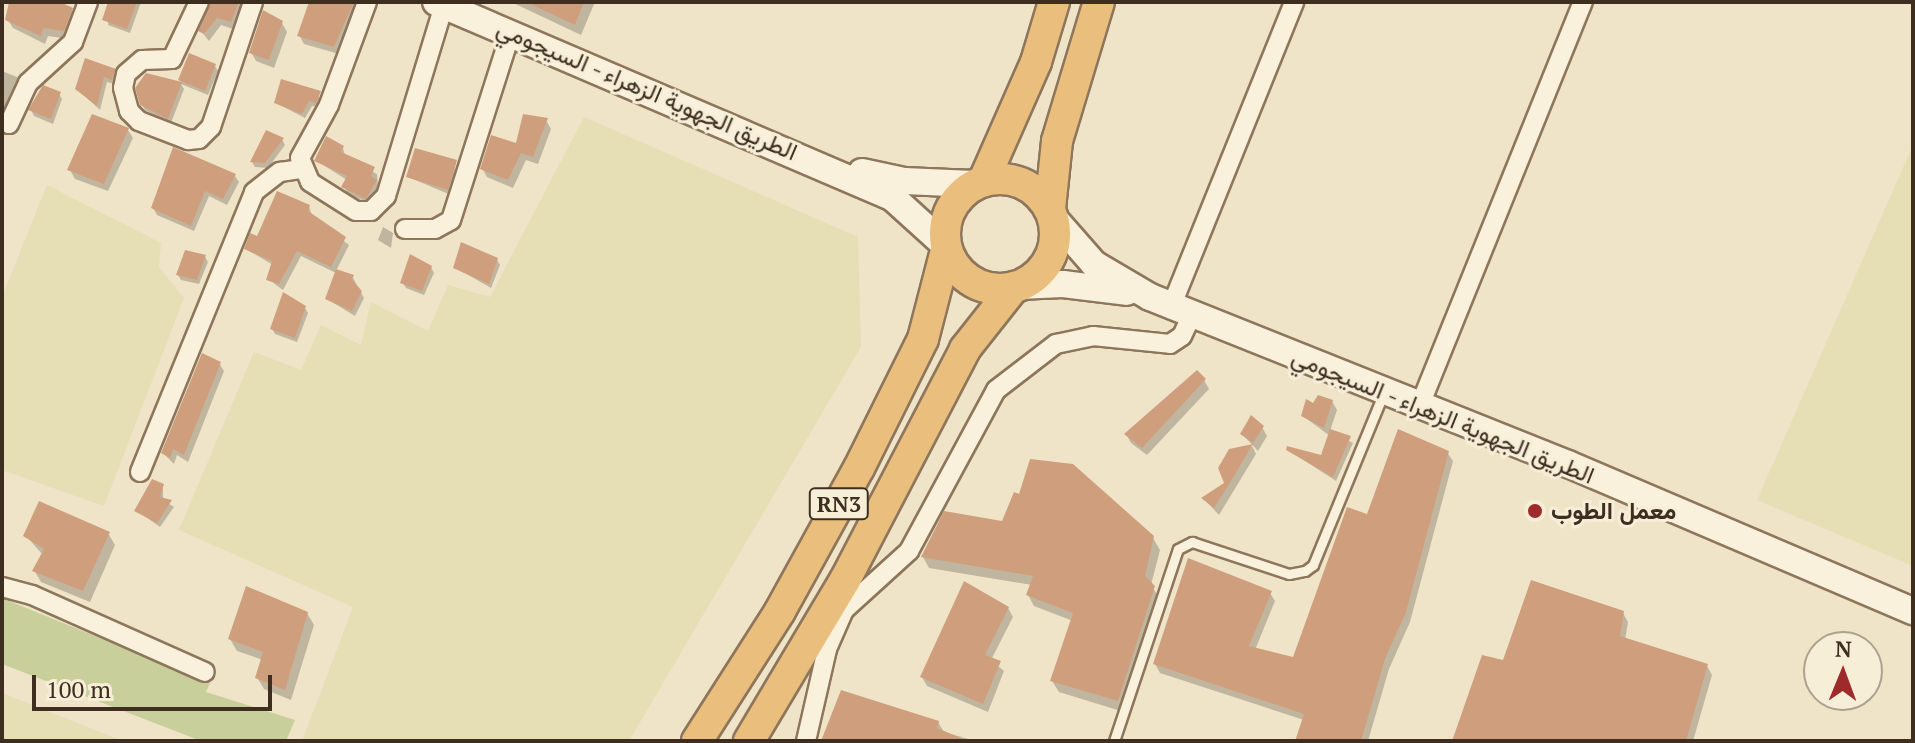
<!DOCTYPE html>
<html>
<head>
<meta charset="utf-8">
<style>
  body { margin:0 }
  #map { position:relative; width:1915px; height:743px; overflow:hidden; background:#f0e4c8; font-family:"PT Serif",Vazirmatn,serif }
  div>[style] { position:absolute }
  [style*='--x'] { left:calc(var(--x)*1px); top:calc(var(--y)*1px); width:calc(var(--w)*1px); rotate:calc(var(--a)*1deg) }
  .farmland>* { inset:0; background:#e6deb5 }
  .green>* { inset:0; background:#c9cf9b }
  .shadow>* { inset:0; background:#0003 }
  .building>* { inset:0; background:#cf9f7d }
  .roads { filter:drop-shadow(2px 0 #8d765c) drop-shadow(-2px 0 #8d765c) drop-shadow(0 2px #8d765c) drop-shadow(0 -2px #8d765c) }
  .service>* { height:9px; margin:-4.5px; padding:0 4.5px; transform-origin:4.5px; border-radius:4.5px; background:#faf1dc }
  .minor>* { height:18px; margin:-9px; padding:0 9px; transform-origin:9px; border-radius:9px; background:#faf1dc }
  .secondary>* { height:26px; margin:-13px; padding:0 13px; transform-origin:13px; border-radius:13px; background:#faf1dc }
  .trunk>* { height:30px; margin:-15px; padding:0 15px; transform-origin:15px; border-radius:15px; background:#eabe7c }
  .trunk>.ring { margin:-15px; padding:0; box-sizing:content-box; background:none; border:30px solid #eabe7c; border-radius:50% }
  .dots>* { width:22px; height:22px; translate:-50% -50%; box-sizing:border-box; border:4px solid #f7eed8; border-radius:50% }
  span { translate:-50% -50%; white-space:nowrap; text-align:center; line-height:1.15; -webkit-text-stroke:6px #f7eed8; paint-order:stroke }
  .shield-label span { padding:2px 6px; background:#f7eed8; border:2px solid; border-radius:6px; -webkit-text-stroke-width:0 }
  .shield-label { font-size:22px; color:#3d2e20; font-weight:700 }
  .street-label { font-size:24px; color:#3d2e20 }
  .poi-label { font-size:24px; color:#3d2e20; font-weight:700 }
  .left { translate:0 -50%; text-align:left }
  .frame { position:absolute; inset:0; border:4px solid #3d2e20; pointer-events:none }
  .north { position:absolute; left:1803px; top:631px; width:80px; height:80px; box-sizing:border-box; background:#f7eed8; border:2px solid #ada18e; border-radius:50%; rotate:1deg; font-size:22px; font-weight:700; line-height:32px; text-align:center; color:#3d2e20 }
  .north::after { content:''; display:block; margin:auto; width:28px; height:36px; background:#9e2a2b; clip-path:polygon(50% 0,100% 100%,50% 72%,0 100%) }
  .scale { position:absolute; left:32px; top:675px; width:240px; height:36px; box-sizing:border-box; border:4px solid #3d2e20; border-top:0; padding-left:10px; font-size:24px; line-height:28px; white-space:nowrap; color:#3d2e20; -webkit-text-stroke:6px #f7eed8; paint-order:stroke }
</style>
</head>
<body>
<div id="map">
  <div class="farmland">
    <div style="clip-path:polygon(584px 117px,858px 237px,861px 347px,629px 741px,302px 741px,353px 607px,179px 530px,254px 352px,301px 370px,321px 325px,361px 345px,371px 302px,428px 331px,448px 285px,490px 297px)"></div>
    <div style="clip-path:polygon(1913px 145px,1913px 566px,1757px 500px)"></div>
    <div style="clip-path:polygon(47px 185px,161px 243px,159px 267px,184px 298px,104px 506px,2px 470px,2px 297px)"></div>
    <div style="clip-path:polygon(2px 693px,123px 741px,2px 741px)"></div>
  </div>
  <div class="green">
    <div style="clip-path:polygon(2px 598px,210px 683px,206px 692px,295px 720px,286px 741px,201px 741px,2px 664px)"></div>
  </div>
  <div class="shadow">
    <div style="clip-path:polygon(14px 2px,56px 2px,71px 10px,76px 19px,68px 39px,48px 36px,45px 44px,13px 28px,8px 20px)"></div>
    <div style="clip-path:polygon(110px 2px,141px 2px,130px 33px,108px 25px)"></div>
    <div style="clip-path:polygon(211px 2px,240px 2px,244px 8px,236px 30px,221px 25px,209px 41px,201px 31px)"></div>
    <div style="clip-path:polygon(304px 2px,360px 2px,339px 54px,304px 44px,299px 35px,311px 4px)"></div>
    <div style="clip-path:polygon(511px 2px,595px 2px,581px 35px)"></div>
    <div style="clip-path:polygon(282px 23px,287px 32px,274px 68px,256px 61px,251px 52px)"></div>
    <div style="clip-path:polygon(215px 66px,218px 71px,208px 95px,181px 84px,181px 79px)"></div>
    <div style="clip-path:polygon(2px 71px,17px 77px,22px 86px,2px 130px)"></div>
    <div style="clip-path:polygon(114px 71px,115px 84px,107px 82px,100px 110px,77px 89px)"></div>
    <div style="clip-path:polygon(181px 84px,184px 89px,171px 123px,145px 110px,142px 104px)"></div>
    <div style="clip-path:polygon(319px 93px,319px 107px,312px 106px,305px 118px,276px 103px)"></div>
    <div style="clip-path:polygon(59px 94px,62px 99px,53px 124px,34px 116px,31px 110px)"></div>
    <div style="clip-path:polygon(546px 120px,551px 129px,538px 164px,526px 160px,513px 188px,487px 177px,482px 168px)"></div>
    <div style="clip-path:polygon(128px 130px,133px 138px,108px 191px,75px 179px,70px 170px)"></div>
    <div style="clip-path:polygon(282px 139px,285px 145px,268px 168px,255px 167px,252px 162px)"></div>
    <div style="clip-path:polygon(343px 148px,345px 156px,377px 174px,378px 187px,369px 203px,346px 193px,347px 180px,317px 161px)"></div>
    <div style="clip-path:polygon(456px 162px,451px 195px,408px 177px)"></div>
    <div style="clip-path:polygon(235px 176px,239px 182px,227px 205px,209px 196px,194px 231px,157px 215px,153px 208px)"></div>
    <div style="clip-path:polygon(309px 206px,312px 216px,349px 245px,336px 271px,352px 276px,364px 298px,355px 316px,327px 299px,336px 273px,301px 256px,283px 290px,268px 279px,273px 265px,246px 249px)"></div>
    <div style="clip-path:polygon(383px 227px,393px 233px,391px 248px,378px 240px)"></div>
    <div style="clip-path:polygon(205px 257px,208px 262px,199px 284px,181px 280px,178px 275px)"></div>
    <div style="clip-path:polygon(497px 260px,500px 265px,491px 288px,456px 268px)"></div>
    <div style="clip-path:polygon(431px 267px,434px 273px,424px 295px,406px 288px,402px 282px)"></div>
    <div style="clip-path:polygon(305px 308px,308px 313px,297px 342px,275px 334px,272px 329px)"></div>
    <div style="clip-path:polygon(219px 363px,224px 371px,188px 462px,177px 455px,174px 464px,163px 453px)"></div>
    <div style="clip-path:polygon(1204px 380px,1209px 389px,1147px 455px,1131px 443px,1126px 434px)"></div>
    <div style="clip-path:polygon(1332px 401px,1337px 410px,1330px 431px,1353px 443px,1336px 481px,1288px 450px,1323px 457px,1330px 436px,1303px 416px,1314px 405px)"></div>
    <div style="clip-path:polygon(1262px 427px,1267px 436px,1258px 451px,1242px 434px)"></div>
    <div style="clip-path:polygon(1252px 446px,1256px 454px,1219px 515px,1204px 499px,1226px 484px)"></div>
    <div style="clip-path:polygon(1447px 452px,1453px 461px,1410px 622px,1389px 669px,1368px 741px,1297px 741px,1304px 720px,1160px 673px,1155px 664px,1270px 593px,1275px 601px,1255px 650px,1294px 660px,1368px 517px)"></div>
    <div style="clip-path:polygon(163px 485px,163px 500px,174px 507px,160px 527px,136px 510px)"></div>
    <div style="clip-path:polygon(1003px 523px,1153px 538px,1160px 550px,1151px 585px,1160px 599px,1124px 712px,1059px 692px,1052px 681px,1073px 621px,1034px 606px,1028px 595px,1032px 585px,929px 568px,923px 557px)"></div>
    <div style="clip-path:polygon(108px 533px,115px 545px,90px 602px,41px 582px,34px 570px,43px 555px,26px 536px)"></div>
    <div style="clip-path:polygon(1008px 608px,1013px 617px,991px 660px,1004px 671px,988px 712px,927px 686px,922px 677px)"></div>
    <div style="clip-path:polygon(307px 613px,314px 625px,291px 700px,264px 689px,257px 677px,263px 660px,237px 651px,230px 639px)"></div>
    <div style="clip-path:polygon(1623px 613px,1628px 622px,1625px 640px,1707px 666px,1712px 675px,1693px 741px,1454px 741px,1504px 663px)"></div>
    <div style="clip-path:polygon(938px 722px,944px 732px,975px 741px,826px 741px)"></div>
  </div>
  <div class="building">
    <div style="clip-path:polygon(9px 2px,60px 2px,73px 8px,64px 31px,43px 28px,41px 36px,5px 20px)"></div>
    <div style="clip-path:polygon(108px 2px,137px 2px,127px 29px,102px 20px)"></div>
    <div style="clip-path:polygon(211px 2px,239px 2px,231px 22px,217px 18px,204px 34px,198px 31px)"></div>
    <div style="clip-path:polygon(309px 2px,354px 2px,334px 47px,297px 36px)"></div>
    <div style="clip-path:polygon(526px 2px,584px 2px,575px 25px)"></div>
    <div style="clip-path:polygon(263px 10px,283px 21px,269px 60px,249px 53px)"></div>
    <div style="clip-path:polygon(189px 53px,216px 64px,205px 91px,178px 80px)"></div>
    <div style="clip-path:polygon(85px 58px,116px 69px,112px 80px,104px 77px,97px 106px,75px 89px)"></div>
    <div style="clip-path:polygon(146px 73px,182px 82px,168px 119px,140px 105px,135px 88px)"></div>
    <div style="clip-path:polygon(281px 79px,321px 91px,316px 103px,309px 101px,302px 114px,274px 103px)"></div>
    <div style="clip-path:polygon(43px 85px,61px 92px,51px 119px,28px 110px)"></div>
    <div style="clip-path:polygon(92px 114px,129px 128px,104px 184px,67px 170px)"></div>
    <div style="clip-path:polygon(523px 114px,548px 118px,533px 157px,521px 153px,508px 180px,480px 169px,491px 135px,516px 143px)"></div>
    <div style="clip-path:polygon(266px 130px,284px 138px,265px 163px,250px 162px)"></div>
    <div style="clip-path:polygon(326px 136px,344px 146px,341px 152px,375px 167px,371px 176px,377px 180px,366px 199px,341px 187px,347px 176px,314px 161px)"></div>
    <div style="clip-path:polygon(173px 147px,236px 174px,223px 199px,205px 191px,191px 226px,151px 208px)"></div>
    <div style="clip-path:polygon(415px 148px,457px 160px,448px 190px,406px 177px)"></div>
    <div style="clip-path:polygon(277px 191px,310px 205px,308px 211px,346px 237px,331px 267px,297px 251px,279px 284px,266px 280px,272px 261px,244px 249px,250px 233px,257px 236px)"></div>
    <div style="clip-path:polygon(461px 242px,498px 258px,489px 284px,453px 268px)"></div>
    <div style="clip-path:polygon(185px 250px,206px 255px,197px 280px,176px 275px)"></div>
    <div style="clip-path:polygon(410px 254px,432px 266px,422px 291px,400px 283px)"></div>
    <div style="clip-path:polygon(336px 269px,354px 275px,352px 280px,362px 291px,352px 311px,325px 299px)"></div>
    <div style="clip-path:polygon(283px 292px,306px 306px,295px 338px,270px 329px)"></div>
    <div style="clip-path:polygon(202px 353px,221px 362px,184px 455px,173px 449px,170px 458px,161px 453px)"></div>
    <div style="clip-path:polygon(1197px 370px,1206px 379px,1142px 448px,1124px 434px)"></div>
    <div style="clip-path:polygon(1318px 395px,1333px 400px,1324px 428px,1301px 416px,1306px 399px,1313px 403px)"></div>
    <div style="clip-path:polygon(1251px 415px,1264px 426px,1253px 443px,1240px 434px)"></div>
    <div style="clip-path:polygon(1330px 429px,1351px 436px,1333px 477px,1286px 450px,1287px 446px,1321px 455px)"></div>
    <div style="clip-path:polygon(1398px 429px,1449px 451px,1406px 612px,1385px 659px,1361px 741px,1295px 741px,1304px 714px,1153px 664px,1188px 558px,1272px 591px,1249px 646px,1293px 657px,1347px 507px,1367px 514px)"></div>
    <div style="clip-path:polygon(1253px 444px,1231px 481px,1214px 508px,1201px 498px,1224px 483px,1218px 468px,1229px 449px)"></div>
    <div style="clip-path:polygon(1030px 459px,1073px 464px,1154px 536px,1145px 576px,1155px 586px,1118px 701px,1050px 681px,1073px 613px,1026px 595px,1033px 576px,921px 557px,944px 511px,1002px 521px,1014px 492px,1019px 494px)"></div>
    <div style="clip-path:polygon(152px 479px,164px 484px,160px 497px,172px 500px,157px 523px,134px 511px)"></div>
    <div style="clip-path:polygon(39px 501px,110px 532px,83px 591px,32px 571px,44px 549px,23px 536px)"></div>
    <div style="clip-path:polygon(1531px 580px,1624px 611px,1620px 636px,1708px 664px,1686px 741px,1452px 741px,1482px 655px,1503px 660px)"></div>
    <div style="clip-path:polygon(964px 581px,1009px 607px,985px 655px,1001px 661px,983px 704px,920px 677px)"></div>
    <div style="clip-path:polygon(246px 586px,308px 612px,285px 690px,255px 678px,263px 652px,228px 639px)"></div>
    <div style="clip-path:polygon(841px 690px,939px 721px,937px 728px,968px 741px,821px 741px)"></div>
  </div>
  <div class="roads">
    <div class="service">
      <div style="--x:1114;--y:741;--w:202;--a:-71.6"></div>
      <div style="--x:1178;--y:549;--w:16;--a:-27"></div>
      <div style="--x:1192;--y:542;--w:102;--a:18.3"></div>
      <div style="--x:1289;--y:574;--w:16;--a:-11"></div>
      <div style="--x:1305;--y:571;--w:10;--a:-37"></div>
      <div style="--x:1313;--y:565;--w:185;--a:-67.7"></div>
    </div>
    <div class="minor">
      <div style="--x:199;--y:2;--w:63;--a:115.3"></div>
      <div style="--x:172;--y:59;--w:30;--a:178"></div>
      <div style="--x:142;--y:60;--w:21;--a:139"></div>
      <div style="--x:126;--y:74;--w:14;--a:102"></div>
      <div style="--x:123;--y:88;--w:24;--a:75"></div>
      <div style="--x:129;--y:111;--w:14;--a:45"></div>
      <div style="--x:139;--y:121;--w:53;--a:21.2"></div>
      <div style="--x:188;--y:140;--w:11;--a:-5"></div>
      <div style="--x:199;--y:139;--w:17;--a:-45"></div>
      <div style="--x:211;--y:127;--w:132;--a:-71.4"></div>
      <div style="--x:367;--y:2;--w:110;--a:110.3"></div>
      <div style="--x:329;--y:105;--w:60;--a:118.7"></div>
      <div style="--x:300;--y:158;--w:26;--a:67"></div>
      <div style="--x:310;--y:182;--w:54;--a:32.2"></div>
      <div style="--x:356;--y:211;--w:15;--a:0"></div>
      <div style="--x:371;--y:211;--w:21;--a:-45"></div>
      <div style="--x:386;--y:196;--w:200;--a:-73.1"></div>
      <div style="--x:9;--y:124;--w:45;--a:-65.1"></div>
      <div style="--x:28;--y:83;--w:61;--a:-42.3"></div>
      <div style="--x:73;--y:42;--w:43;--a:-69.4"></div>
      <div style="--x:405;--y:229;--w:30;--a:0"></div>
      <div style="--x:435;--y:229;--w:18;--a:-29"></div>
      <div style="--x:451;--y:220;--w:197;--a:-72.3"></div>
      <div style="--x:1171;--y:307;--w:329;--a:-68"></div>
      <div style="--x:1420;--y:405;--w:435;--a:-68"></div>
      <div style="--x:140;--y:472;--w:302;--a:-67.8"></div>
      <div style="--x:254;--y:192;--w:33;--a:-38"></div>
      <div style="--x:280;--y:172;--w:22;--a:-8"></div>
      <div style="--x:2;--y:587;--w:31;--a:15"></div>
      <div style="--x:32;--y:595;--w:189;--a:24"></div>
      <div style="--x:806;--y:741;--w:94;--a:-77.1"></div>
      <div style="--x:827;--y:649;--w:43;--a:-66.4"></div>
      <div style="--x:844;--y:610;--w:88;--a:-42.2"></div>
      <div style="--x:909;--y:551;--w:183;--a:-61.6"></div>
      <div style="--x:996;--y:390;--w:76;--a:-37.5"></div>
      <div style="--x:1056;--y:344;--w:38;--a:-12"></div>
      <div style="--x:1093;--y:336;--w:77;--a:5.9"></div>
      <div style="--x:1170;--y:344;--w:14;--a:-34"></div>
      <div style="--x:1182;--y:336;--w:23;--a:-65"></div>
    </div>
    <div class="secondary">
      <div style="--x:436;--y:2;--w:496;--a:23.2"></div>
      <div style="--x:892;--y:197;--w:72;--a:42.2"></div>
      <div style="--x:862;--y:172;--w:43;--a:12.1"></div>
      <div style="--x:904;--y:181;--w:70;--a:2.5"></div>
      <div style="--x:1052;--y:216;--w:64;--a:48.8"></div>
      <div style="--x:1094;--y:264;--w:65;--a:30.5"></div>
      <div style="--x:1150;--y:297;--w:450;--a:21.8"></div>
      <div style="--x:1568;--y:464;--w:375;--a:23.1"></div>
      <div style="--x:1019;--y:286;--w:44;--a:-2.6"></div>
      <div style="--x:1063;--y:284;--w:64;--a:7.1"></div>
    </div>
    <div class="trunk">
      <div class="ring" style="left:945px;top:179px;width:80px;height:80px"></div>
      <div style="--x:984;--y:180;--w:129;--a:-66.2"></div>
      <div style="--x:1036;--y:62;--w:63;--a:-73.3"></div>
      <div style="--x:1050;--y:209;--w:68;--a:-84.1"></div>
      <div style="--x:1057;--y:141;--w:145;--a:-73.2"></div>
      <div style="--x:697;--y:741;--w:154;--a:-57.4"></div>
      <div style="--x:780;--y:611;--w:163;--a:-61.1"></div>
      <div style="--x:859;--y:468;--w:144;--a:-63.6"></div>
      <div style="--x:923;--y:339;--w:92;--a:-75.5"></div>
      <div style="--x:749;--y:741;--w:187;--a:-59.2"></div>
      <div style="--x:845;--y:580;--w:260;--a:-62.5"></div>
      <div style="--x:965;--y:349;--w:79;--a:-51.7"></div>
    </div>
  </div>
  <div class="dots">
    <div style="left:1535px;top:511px;background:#9e2a2b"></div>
  </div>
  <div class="shield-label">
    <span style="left:839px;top:504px">RN3</span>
  </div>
  <div class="street-label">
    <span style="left:647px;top:90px;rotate:23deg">الطريق الجهوية الزهراء - السيجومي</span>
    <span style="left:1443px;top:416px;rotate:22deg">الطريق الجهوية الزهراء - السيجومي</span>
  </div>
  <div class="poi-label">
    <span class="left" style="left:1551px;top:511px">معمل الطوب</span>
  </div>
  <div class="frame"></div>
  <div class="north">N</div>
  <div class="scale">100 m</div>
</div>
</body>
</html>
